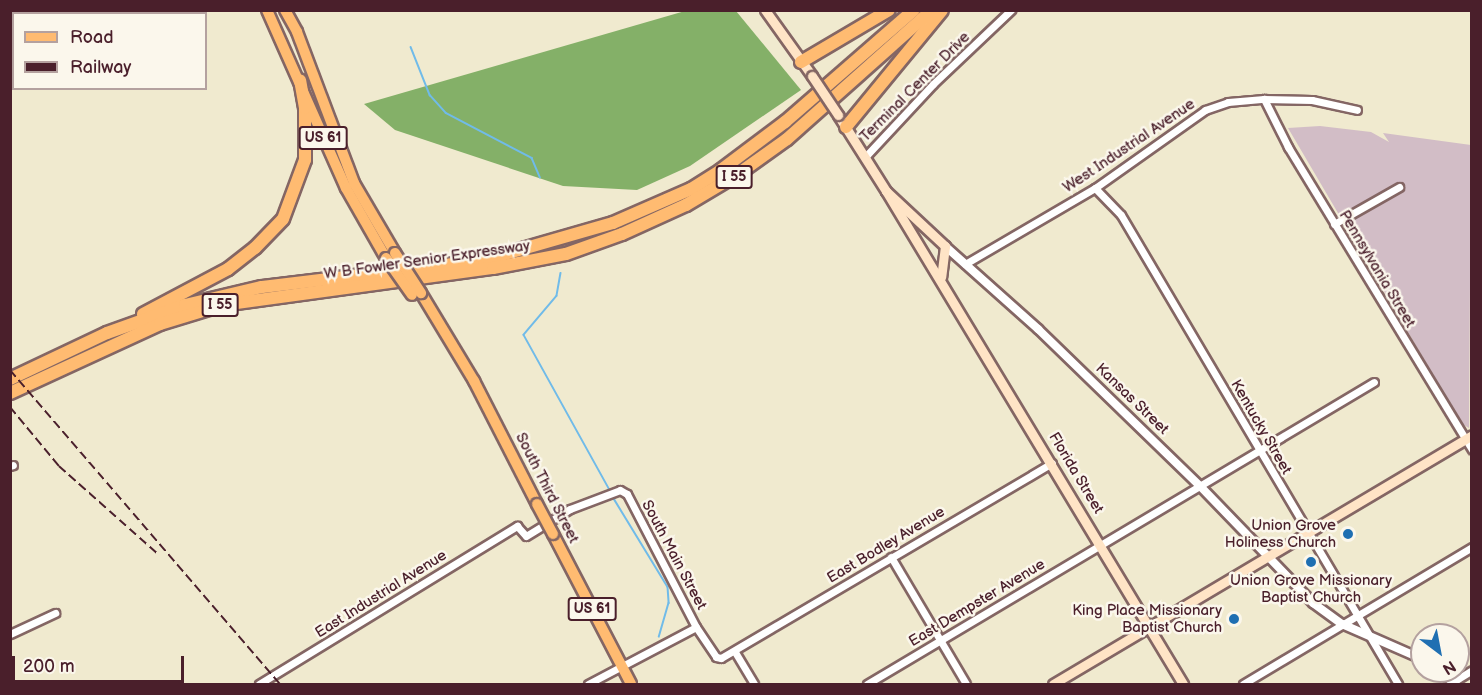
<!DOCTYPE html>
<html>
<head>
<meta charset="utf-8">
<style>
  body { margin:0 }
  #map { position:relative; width:1482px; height:695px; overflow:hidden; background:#f0eacf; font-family:"Balsamiq Sans",sans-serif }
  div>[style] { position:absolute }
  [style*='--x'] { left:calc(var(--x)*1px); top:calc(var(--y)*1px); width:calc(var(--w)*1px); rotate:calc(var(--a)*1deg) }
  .industrial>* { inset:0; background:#d2bdc6 }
  .forest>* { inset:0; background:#84b068 }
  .stream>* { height:1.5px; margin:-0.75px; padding:0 0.75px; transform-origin:0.75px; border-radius:0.75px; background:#70bbe9 }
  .roads { filter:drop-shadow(2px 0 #846664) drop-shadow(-2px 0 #846664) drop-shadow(0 2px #846664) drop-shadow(0 -2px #846664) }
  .minor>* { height:7px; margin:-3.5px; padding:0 3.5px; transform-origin:3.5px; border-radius:3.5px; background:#fff }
  .tertiary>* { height:8px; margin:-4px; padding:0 4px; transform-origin:4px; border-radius:4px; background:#fff }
  .secondary>* { height:9px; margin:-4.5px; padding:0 4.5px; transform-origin:4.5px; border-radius:4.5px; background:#ffe4c6 }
  .primary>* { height:10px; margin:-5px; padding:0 5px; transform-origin:5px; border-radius:5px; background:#ffbb71 }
  .trunk>* { height:10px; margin:-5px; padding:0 5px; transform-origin:5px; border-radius:5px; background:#ffbb71 }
  .motorway>* { height:12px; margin:-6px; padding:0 6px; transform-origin:6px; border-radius:6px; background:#ffbb71 }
  .rail>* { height:1.5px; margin-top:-0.75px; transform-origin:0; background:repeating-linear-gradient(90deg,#4a1f2b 0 9px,transparent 0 13.5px) }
  .bridges { filter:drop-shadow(2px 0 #846664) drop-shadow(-2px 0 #846664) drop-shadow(0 2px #846664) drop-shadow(0 -2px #846664) }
  .secondary-bridge>* { height:9px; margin:-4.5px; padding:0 4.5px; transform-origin:4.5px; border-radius:4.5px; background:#ffe4c6 }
  .primary-bridge>* { height:10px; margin:-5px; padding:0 5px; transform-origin:5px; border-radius:5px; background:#ffbb71 }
  .trunk-bridge>* { height:10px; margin:-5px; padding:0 5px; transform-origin:5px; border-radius:5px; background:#ffbb71 }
  .dots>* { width:16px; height:16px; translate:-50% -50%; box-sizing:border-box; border:3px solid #fbf7ec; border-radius:50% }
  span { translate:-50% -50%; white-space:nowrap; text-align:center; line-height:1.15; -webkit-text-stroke:5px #fbf7ec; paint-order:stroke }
  .shield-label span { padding:2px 4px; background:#fbf7ec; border:2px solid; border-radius:4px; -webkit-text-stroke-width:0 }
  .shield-label { font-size:14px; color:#4a1f2b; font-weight:700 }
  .street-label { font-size:15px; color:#4a1f2b }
  .poi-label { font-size:15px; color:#4a1f2b }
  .right { translate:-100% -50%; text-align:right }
  .frame { position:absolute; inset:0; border:12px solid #4a1f2b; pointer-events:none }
  .legend { position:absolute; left:12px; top:12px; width:195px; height:78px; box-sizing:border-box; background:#fbf7ec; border:2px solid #b4a19f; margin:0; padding:8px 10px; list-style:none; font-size:18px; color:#4a1f2b }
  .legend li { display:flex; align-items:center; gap:12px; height:30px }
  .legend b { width:30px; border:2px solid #b4a19f }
  .north { position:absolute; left:1410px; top:623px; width:60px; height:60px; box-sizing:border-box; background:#fbf7ec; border:2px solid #b4a19f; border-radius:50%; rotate:148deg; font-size:16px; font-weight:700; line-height:24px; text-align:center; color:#4a1f2b }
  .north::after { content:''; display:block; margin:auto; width:21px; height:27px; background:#1f6fb2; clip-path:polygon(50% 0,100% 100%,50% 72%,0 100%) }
  .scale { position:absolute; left:12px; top:656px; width:172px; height:27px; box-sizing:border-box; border:3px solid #4a1f2b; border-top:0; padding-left:8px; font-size:18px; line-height:21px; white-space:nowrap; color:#4a1f2b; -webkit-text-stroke:4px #fbf7ec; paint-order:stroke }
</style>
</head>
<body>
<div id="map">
  <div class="industrial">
    <div style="clip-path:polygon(1320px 126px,1371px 132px,1389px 142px,1383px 133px,1471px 145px,1469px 428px,1462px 424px,1288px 128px)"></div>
  </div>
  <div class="forest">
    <div style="clip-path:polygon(685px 11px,736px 11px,801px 90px,690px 166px,637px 190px,563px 186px,395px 130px,364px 104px)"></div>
  </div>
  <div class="stream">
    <div style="--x:411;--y:47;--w:52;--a:68.4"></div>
    <div style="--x:430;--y:95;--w:24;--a:48"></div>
    <div style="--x:446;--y:113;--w:97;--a:27.6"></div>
    <div style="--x:532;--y:158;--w:21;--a:67"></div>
    <div style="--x:561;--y:273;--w:23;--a:100"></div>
    <div style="--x:557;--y:296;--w:51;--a:130.2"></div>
    <div style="--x:524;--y:335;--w:177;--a:61"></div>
    <div style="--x:613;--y:497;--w:105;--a:58.6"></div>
    <div style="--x:668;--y:587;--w:16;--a:86"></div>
    <div style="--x:669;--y:603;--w:35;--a:106"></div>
  </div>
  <div class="roads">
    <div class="minor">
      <div style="--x:1264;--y:99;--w:54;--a:63.4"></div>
      <div style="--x:1288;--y:147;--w:354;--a:58.7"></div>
      <div style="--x:865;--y:157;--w:100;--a:-47"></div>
      <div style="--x:933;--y:84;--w:108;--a:-43.5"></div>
      <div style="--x:1095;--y:188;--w:37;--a:46"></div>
      <div style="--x:1121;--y:215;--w:545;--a:59.43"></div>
      <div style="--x:1334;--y:224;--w:75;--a:-29.6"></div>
      <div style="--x:965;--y:264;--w:151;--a:-30.3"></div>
      <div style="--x:1095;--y:188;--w:135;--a:-35.3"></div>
      <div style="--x:1205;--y:110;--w:24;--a:-19"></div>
      <div style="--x:1228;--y:102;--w:36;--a:-5"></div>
      <div style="--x:1264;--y:99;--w:48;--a:1.2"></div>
      <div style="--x:1312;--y:100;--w:46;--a:12.5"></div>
      <div style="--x:10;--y:466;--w:3;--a:-18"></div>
      <div style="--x:891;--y:557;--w:147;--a:59.4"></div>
      <div style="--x:10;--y:634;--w:50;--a:-25"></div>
      <div style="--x:735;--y:652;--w:37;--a:59"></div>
      <div style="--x:1453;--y:682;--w:22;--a:-32"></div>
      <div style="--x:259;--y:684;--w:303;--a:-31.5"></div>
      <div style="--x:517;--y:526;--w:13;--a:48"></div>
      <div style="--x:526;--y:536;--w:52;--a:-31.5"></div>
      <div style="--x:570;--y:509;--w:53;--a:-20.8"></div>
      <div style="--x:620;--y:490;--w:8;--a:30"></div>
      <div style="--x:627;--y:494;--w:150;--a:62.6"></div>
      <div style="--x:696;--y:627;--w:36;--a:56"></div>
      <div style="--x:716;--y:657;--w:5;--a:11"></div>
      <div style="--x:721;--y:658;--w:384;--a:-30.5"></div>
      <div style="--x:588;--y:684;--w:122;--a:-27.8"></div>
      <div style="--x:867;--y:684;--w:590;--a:-30.78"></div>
      <div style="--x:1243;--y:684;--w:267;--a:-30.9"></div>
    </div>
    <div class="tertiary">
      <div style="--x:945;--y:246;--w:125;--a:41.7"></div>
      <div style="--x:1038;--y:329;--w:226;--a:44.1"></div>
      <div style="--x:1200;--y:486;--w:163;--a:46"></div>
      <div style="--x:1313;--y:603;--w:36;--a:36"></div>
      <div style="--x:1342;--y:624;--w:87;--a:23.6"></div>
      <div style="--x:1439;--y:671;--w:21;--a:39"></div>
    </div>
    <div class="secondary">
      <div style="--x:765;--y:10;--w:81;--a:54.5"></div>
      <div style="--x:838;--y:115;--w:90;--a:57.7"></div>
      <div style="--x:886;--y:191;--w:81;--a:43"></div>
      <div style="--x:945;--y:246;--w:31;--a:97"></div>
      <div style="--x:886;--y:191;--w:576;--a:58.93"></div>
      <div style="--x:1053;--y:684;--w:487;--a:-30.7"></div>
    </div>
    <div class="primary">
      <div style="--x:297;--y:32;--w:161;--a:69.3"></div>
      <div style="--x:354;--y:183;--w:81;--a:59.6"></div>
      <div style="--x:421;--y:293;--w:103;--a:58.9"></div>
      <div style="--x:474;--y:381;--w:138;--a:62.9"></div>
      <div style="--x:553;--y:534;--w:169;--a:62.5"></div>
    </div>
    <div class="trunk">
      <div style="--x:267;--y:10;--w:195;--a:66.1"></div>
      <div style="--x:346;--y:188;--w:81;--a:60.3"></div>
      <div style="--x:285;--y:10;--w:25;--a:61"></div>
    </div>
    <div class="motorway">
      <div style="--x:801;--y:62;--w:102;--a:-30.6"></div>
      <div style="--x:846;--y:127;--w:151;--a:-50.6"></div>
      <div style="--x:143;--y:314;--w:96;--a:-27.9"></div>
      <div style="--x:228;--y:269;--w:34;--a:-38"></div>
      <div style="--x:255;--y:248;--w:40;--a:-46"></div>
      <div style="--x:283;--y:219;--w:63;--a:-69.6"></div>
      <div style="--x:305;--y:160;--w:52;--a:-90"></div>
      <div style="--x:305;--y:108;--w:28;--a:-100"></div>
      <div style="--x:10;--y:379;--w:107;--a:-25.4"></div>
      <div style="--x:107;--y:333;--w:83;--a:-19.7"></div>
      <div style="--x:185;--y:305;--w:79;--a:-13.2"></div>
      <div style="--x:262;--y:287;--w:224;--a:-6.9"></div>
      <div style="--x:484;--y:260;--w:134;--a:-16"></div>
      <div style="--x:613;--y:223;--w:85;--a:-23.6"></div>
      <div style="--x:691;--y:189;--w:36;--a:-32"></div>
      <div style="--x:721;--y:170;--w:80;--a:-36.9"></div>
      <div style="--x:785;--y:122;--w:171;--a:-41"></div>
      <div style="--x:10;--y:393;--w:165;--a:-24.7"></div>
      <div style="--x:160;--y:324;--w:65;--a:-17"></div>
      <div style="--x:222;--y:305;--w:274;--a:-7.8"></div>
      <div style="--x:493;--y:268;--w:74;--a:-10.9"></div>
      <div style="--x:566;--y:254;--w:59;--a:-19.7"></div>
      <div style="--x:622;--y:234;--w:70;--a:-24.4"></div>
      <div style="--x:686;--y:205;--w:61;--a:-30.8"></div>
      <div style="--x:738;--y:174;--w:60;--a:-35.5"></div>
      <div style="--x:787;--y:139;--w:194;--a:-41.7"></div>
    </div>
  </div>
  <div class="rail">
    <div style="--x:61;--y:14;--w:5;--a:-53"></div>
    <div style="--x:10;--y:73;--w:6;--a:-45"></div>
    <div style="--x:10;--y:370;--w:414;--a:49.3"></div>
    <div style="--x:10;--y:407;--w:77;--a:50.3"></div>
    <div style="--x:59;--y:466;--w:131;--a:41.6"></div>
  </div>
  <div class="bridges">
    <div class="secondary-bridge">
      <div style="--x:812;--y:76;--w:47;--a:56.3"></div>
    </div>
    <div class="primary-bridge">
      <div style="--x:395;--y:253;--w:48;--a:57"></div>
      <div style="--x:537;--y:504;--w:34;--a:62"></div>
    </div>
    <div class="trunk-bridge">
      <div style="--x:386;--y:258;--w:45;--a:54.9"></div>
    </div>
  </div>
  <div class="dots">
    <div style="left:1348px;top:534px;background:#1f6fb2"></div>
    <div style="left:1311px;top:562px;background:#1f6fb2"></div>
    <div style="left:1234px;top:619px;background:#1f6fb2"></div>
  </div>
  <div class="shield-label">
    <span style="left:323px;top:138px">US 61</span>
    <span style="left:734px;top:177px">I 55</span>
    <span style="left:220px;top:305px">I 55</span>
    <span style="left:592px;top:609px">US 61</span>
  </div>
  <div class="street-label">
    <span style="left:915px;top:87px;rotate:-45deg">Terminal Center Drive</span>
    <span style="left:1129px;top:146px;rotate:-34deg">West Industrial Avenue</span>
    <span style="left:427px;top:260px;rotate:-8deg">W B Fowler Senior Expressway</span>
    <span style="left:1377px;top:269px;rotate:59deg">Pennsylvania Street</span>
    <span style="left:1132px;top:399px;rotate:44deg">Kansas Street</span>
    <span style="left:1261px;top:427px;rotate:60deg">Kentucky Street</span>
    <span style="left:1076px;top:473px;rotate:59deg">Florida Street</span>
    <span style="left:547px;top:488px;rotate:63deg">South Third Street</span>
    <span style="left:886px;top:545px;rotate:-31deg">East Bodley Avenue</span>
    <span style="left:674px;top:555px;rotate:62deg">South Main Street</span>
    <span style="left:381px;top:594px;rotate:-32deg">East Industrial Avenue</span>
    <span style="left:977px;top:603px;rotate:-31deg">East Dempster Avenue</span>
  </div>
  <div class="poi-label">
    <span class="right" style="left:1336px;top:534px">Union Grove<br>Holiness Church</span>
    <span style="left:1311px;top:589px">Union Grove Missionary<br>Baptist Church</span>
    <span class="right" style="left:1222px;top:619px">King Place Missionary<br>Baptist Church</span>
  </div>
  <div class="frame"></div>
  <ul class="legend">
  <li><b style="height:8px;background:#ffbb71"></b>Road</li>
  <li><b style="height:8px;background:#4a1f2b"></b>Railway</li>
  </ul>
  <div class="north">N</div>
  <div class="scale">200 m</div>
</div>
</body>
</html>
